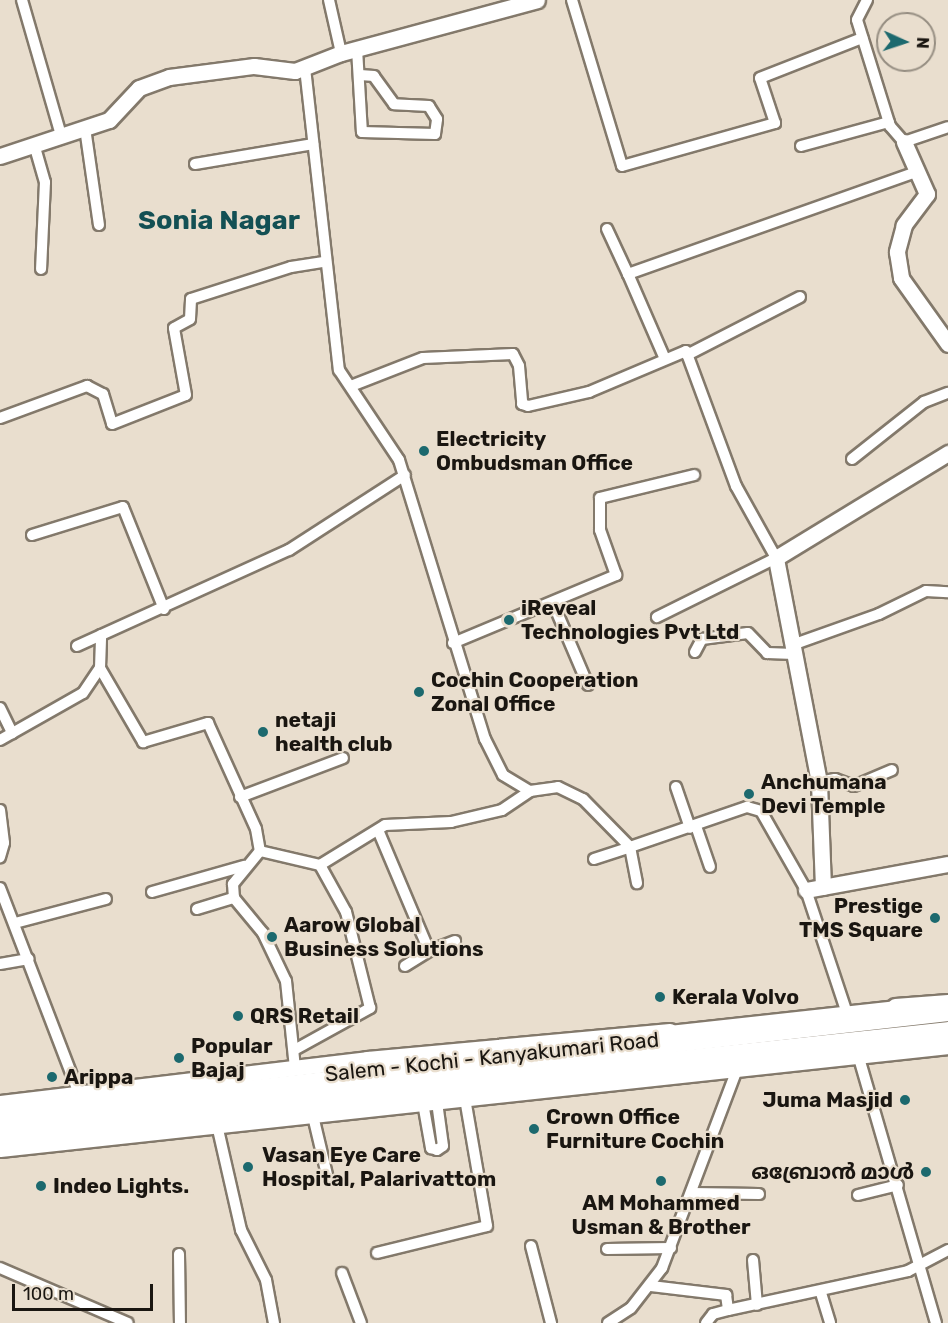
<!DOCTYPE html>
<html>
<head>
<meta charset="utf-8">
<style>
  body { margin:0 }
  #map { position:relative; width:948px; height:1323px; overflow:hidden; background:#e9dece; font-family:Rubik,"Noto Sans Malayalam",sans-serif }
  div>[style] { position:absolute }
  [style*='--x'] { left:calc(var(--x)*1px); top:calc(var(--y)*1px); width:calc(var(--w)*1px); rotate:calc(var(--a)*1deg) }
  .roads { filter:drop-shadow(2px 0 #83796b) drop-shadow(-2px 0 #83796b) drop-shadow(0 2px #83796b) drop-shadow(0 -2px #83796b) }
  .street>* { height:10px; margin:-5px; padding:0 5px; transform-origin:5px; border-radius:5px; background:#fff }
  .secondary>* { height:15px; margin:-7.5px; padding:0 7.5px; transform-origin:7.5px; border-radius:7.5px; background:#fff }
  .highway>* { height:20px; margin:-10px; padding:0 10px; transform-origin:10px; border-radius:10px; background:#fff }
  .dots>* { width:16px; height:16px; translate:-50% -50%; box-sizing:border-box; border:3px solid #e9dece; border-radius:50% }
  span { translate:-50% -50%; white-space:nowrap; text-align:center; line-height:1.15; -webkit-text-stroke:4.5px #e9dece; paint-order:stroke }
  .poi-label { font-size:21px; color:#1a1611; font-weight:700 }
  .left { translate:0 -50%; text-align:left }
  .right { translate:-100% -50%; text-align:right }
  .street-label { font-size:21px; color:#1a1611 }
  .district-label { font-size:27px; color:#135054; font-weight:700 }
  .north { position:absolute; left:876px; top:12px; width:60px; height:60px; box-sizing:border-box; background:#e9dece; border:2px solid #968e82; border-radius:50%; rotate:93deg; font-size:16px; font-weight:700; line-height:24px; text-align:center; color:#1a1611 }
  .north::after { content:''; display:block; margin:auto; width:21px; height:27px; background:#1c696e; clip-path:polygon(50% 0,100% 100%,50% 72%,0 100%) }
  .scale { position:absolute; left:12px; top:1284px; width:141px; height:27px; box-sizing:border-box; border:3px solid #1a1611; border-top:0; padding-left:8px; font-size:18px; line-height:21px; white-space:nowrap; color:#1a1611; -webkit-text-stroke:4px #e9dece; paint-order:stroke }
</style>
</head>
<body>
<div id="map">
  <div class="roads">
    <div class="street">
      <div style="--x:22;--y:0;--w:141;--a:73.9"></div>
      <div style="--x:329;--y:0;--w:54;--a:77.2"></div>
      <div style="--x:572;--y:0;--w:173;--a:73.2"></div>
      <div style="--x:622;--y:166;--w:159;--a:-15.7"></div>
      <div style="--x:775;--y:123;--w:47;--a:-108.4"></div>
      <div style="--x:760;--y:78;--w:110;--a:-21.4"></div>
      <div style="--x:867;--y:0;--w:22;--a:117"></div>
      <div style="--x:857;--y:20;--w:111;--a:72.7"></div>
      <div style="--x:890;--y:126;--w:21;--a:49"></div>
      <div style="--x:904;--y:142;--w:46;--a:-18.8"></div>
      <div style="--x:357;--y:49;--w:83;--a:86.6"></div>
      <div style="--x:362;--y:132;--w:73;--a:1.6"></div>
      <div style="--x:435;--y:134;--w:15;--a:-82"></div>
      <div style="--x:437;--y:119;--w:15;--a:-122"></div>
      <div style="--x:429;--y:106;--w:35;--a:-177"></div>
      <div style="--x:394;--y:104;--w:34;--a:-126"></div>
      <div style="--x:374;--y:76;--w:14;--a:-176"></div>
      <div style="--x:305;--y:68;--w:304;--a:83.6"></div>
      <div style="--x:339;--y:370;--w:108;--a:56.3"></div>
      <div style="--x:399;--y:460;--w:292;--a:72.9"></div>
      <div style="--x:485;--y:739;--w:40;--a:63.4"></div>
      <div style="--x:503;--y:775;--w:31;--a:31"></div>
      <div style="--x:85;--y:128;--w:98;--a:81.8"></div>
      <div style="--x:34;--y:144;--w:40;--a:74"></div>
      <div style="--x:45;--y:182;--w:87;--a:92.6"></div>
      <div style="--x:801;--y:146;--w:91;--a:-15.3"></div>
      <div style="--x:195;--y:164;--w:120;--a:-9.6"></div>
      <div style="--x:607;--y:229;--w:50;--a:65"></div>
      <div style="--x:687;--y:355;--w:127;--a:-27.2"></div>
      <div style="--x:665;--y:359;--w:93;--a:-113.5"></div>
      <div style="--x:628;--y:274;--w:306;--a:-19.5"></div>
      <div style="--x:351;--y:386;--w:77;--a:-21.3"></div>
      <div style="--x:423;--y:358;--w:90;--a:-2.5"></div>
      <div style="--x:513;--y:354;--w:13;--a:63"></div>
      <div style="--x:519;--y:366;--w:38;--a:85"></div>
      <div style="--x:522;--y:404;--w:6;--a:18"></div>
      <div style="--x:528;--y:406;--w:63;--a:-12.9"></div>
      <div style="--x:589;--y:392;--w:105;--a:-22.9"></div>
      <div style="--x:686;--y:351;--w:144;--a:69.7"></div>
      <div style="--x:736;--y:486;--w:82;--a:60.9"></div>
      <div style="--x:776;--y:558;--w:133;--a:153.6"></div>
      <div style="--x:0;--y:418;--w:93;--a:-20.2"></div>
      <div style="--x:87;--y:386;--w:18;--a:27"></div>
      <div style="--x:103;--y:394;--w:31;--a:73"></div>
      <div style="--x:112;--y:424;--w:79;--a:-21.4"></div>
      <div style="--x:186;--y:395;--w:68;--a:-100.2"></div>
      <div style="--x:174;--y:328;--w:18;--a:-29"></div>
      <div style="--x:190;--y:319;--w:20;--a:-87"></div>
      <div style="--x:191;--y:299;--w:105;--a:-17.7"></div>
      <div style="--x:291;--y:267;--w:33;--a:-9"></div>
      <div style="--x:852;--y:459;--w:92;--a:-38.4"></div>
      <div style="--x:924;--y:402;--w:26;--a:-21"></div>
      <div style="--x:32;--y:535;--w:95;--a:-17.1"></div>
      <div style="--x:123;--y:507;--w:110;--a:68.1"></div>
      <div style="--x:553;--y:603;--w:89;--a:66.9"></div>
      <div style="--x:453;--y:643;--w:177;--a:-22.6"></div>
      <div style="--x:616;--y:575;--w:48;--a:-109.6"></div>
      <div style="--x:600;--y:530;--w:32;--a:-90"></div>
      <div style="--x:600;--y:498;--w:97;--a:-13.7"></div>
      <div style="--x:792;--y:645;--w:92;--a:-19.6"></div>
      <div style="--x:879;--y:614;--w:52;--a:-26.1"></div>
      <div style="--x:926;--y:591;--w:22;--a:3"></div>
      <div style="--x:77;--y:646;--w:233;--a:-24.4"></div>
      <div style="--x:289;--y:550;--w:138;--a:-32.9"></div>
      <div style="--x:695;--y:652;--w:15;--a:-62"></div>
      <div style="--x:702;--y:639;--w:46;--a:-7.4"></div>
      <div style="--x:748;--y:633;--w:28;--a:46"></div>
      <div style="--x:767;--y:653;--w:27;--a:2"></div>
      <div style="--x:100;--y:668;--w:86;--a:59.8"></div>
      <div style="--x:143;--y:742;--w:68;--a:-16.3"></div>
      <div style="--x:208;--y:723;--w:116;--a:65.6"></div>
      <div style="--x:256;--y:829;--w:22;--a:80"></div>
      <div style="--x:260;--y:851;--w:62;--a:13.1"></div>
      <div style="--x:0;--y:708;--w:28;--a:64"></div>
      <div style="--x:0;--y:740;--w:95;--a:-29.5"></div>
      <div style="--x:83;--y:693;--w:30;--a:-56"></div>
      <div style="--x:100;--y:668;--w:33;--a:-88"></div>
      <div style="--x:819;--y:782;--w:16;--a:-11"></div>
      <div style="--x:835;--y:779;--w:20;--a:20"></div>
      <div style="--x:854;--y:786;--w:41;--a:-22.8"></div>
      <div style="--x:676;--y:787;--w:43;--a:71.1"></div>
      <div style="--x:240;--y:797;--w:110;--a:-20.7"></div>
      <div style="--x:0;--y:810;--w:33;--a:83"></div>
      <div style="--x:4;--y:843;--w:15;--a:106"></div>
      <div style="--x:696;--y:826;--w:43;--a:71.1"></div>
      <div style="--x:378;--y:830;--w:131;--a:67.1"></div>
      <div style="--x:429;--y:951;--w:28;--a:-21"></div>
      <div style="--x:260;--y:851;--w:43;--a:129.3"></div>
      <div style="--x:233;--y:884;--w:14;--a:86"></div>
      <div style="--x:234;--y:898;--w:45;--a:50.4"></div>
      <div style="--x:263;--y:933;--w:53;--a:64.4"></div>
      <div style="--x:286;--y:981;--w:87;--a:84.1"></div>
      <div style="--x:594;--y:859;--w:38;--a:-18"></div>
      <div style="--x:630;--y:847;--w:37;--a:79"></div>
      <div style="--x:0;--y:888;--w:217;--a:69"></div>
      <div style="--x:152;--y:892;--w:96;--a:-15.8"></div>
      <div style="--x:197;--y:909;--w:39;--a:-17"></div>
      <div style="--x:15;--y:923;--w:94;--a:-14.8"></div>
      <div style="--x:0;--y:964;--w:29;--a:-10"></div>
      <div style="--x:405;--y:966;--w:28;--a:-32"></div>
      <div style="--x:670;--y:1031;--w:226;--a:-6.3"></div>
      <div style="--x:296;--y:1049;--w:85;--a:-29"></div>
      <div style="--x:370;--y:1008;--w:99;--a:-104"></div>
      <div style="--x:346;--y:912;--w:54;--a:-119"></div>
      <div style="--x:320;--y:865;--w:76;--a:-31.6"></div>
      <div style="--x:385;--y:825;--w:66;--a:-2.6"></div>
      <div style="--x:451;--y:822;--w:52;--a:-13.2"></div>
      <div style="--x:502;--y:810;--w:34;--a:-34"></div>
      <div style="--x:530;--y:791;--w:28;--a:-8"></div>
      <div style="--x:558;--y:787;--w:28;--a:26"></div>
      <div style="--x:583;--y:799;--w:67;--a:45.6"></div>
      <div style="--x:630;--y:847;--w:124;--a:-18.9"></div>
      <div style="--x:747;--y:807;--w:15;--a:16"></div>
      <div style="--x:761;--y:811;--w:91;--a:60.3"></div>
      <div style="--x:806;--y:890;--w:126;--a:71.6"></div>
      <div style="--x:859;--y:1058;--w:276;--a:73.8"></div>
      <div style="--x:423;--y:1103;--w:46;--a:79.9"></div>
      <div style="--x:431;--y:1148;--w:6;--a:18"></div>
      <div style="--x:437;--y:1150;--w:7;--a:-34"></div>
      <div style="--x:443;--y:1146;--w:44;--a:-97.8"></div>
      <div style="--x:313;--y:1116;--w:65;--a:76.6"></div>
      <div style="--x:217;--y:1125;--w:108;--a:77.1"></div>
      <div style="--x:241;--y:1230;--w:56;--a:63.4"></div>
      <div style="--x:266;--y:1280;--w:44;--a:79.5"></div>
      <div style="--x:692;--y:1193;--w:67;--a:0.9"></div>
      <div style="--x:858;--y:1195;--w:41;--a:-14"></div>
      <div style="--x:531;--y:1246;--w:80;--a:75.4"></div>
      <div style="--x:607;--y:1249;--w:64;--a:-0.9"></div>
      <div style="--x:377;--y:1253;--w:113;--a:-13.8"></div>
      <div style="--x:487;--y:1226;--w:130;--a:-99.8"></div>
      <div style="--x:179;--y:1254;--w:69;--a:89.2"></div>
      <div style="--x:753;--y:1260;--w:45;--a:84.9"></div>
      <div style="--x:0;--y:1268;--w:139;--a:23.3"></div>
      <div style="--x:342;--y:1273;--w:53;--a:69.2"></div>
      <div style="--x:651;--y:1286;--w:76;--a:6.8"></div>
      <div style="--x:726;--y:1295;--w:15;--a:82"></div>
      <div style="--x:728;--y:1310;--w:184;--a:-12.2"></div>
      <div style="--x:908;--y:1271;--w:45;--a:-27.7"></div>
      <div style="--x:821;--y:1293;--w:31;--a:73"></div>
      <div style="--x:608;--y:1323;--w:27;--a:-33"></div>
      <div style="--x:631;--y:1308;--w:51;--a:-52.2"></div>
      <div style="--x:662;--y:1268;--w:218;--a:-69.3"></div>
      <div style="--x:706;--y:1323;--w:11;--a:-52"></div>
      <div style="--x:713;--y:1314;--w:16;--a:-15"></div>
    </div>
    <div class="secondary">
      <div style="--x:904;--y:142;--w:57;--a:66.1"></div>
      <div style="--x:927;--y:194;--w:39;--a:127"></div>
      <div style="--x:904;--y:225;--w:28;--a:105"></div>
      <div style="--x:897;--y:252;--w:26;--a:81"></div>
      <div style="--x:901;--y:278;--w:81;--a:54.5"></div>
      <div style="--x:0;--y:156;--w:115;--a:-18.3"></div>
      <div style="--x:109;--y:120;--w:44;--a:-46.8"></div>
      <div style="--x:139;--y:88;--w:32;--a:-20"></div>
      <div style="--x:169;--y:77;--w:86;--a:-7.4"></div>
      <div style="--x:254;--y:66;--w:41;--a:7"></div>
      <div style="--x:295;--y:71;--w:49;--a:-21.4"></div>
      <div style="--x:341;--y:53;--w:203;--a:-15.1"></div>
      <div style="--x:823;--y:887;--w:105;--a:-92.2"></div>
      <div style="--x:819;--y:782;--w:228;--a:-100.9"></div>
      <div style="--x:776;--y:558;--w:202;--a:-31.4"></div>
      <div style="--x:806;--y:890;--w:144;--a:-10.4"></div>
      <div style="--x:895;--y:1006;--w:53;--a:-4.3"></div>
      <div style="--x:0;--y:1103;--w:370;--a:-6.8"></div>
      <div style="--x:367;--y:1059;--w:304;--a:-5.3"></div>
      <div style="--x:0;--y:1149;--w:954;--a:-6.2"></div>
    </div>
    <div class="highway">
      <div style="--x:0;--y:1119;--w:954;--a:-6.5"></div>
      <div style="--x:0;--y:1134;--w:953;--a:-6.14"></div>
    </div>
  </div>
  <div class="dots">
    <div style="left:424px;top:451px;background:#1c696e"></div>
    <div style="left:509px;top:620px;background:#1c696e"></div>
    <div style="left:419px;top:692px;background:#1c696e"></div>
    <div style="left:263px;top:732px;background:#1c696e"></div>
    <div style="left:749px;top:794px;background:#1c696e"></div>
    <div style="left:935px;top:918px;background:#1c696e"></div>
    <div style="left:272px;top:937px;background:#1c696e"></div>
    <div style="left:660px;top:997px;background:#1c696e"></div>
    <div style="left:238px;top:1016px;background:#1c696e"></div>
    <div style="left:179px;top:1058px;background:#1c696e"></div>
    <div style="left:52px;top:1077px;background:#1c696e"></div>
    <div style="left:905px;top:1100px;background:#1c696e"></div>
    <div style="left:534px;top:1129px;background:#1c696e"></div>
    <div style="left:248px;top:1167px;background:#1c696e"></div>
    <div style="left:926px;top:1172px;background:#1c696e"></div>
    <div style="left:661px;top:1181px;background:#1c696e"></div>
    <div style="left:41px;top:1186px;background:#1c696e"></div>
  </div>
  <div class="poi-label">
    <span class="left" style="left:436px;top:451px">Electricity<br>Ombudsman Office</span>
    <span class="left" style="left:521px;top:620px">iReveal<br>Technologies Pvt Ltd</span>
    <span class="left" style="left:431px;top:692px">Cochin Cooperation<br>Zonal Office</span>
    <span class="left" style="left:275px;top:732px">netaji<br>health club</span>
    <span class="left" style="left:761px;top:794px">Anchumana<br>Devi Temple</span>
    <span class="right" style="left:923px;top:918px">Prestige<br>TMS Square</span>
    <span class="left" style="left:284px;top:937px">Aarow Global<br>Business Solutions</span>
    <span class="left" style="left:672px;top:997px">Kerala Volvo</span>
    <span class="left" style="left:250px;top:1016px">QRS Retail</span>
    <span class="left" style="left:191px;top:1058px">Popular<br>Bajaj</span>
    <span class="left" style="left:64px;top:1077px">Arippa</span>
    <span class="right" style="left:893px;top:1100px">Juma Masjid</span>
    <span class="left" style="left:546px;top:1129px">Crown Office<br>Furniture Cochin</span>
    <span class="left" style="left:262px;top:1167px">Vasan Eye Care<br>Hospital, Palarivattom</span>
    <span class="right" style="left:914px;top:1172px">ഒബ്രോൻ മാൾ</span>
    <span class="left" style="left:53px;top:1186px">Indeo Lights.</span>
    <span style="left:661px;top:1215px">AM Mohammed<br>Usman &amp; Brother</span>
  </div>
  <div class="street-label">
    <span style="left:492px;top:1057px;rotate:-6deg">Salem - Kochi - Kanyakumari Road</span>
  </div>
  <div class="district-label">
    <span style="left:219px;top:221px">Sonia Nagar</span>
  </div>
  <div class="north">N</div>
  <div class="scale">100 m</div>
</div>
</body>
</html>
